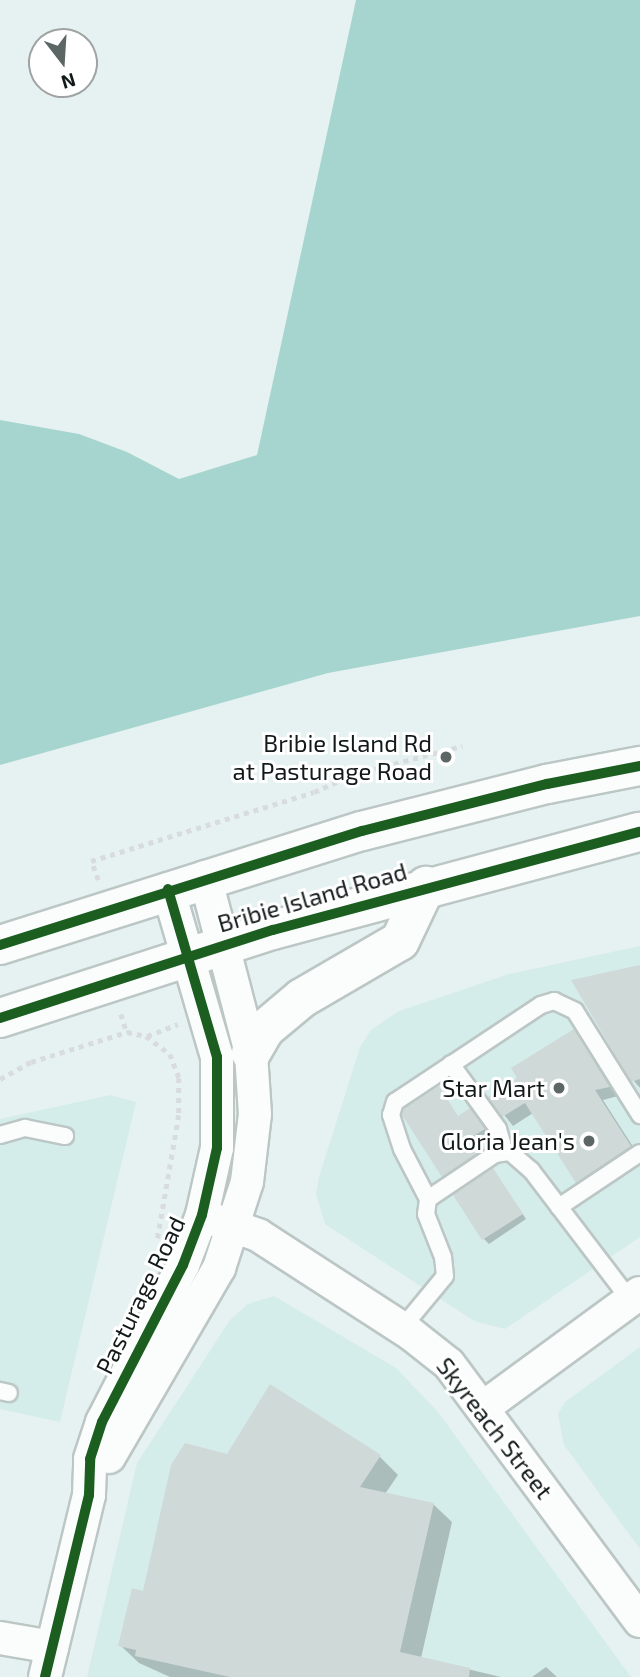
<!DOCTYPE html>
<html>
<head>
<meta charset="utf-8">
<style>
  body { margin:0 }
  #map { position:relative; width:640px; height:1677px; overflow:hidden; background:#e6f2f1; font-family:"Exo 2",sans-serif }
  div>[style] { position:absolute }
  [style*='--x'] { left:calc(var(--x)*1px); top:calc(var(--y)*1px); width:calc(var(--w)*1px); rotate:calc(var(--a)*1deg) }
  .built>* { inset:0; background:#d5edea }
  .forest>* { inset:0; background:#a6d5d0 }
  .shadow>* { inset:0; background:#0003 }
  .building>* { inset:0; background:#cfd9d8 }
  .path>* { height:4.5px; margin-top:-2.25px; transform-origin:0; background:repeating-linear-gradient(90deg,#d8dcdc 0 5px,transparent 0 10px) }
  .roads { filter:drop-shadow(2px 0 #bcc7c5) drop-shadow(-2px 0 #bcc7c5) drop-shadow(0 2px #bcc7c5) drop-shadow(0 -2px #bcc7c5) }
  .service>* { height:16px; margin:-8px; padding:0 8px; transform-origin:8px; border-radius:8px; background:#fbfdfd }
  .minor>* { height:32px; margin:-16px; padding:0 16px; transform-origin:16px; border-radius:16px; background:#fbfdfd }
  .primary>* { height:38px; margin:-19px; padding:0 19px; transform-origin:19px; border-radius:19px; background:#fbfdfd }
  .cycleway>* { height:10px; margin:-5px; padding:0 5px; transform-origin:5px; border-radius:5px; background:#1b5e20 }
  .dots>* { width:19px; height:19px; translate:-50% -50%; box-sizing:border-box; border:4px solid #fff; border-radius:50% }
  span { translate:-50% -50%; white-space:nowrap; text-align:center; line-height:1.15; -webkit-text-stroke:6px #fff; paint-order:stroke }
  .poi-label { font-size:24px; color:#111a19 }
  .right { translate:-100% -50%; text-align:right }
  .street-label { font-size:24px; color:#111a19 }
  .north { position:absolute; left:28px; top:28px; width:70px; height:70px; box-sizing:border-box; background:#fff; border:2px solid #a0a3a3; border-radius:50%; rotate:163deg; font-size:19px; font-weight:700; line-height:28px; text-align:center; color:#111a19 }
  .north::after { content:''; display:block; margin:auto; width:24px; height:32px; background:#5c6665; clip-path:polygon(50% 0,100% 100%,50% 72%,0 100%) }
</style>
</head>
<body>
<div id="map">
  <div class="built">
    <div style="clip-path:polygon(640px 946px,640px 1237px,505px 1329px,474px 1321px,325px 1224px,316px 1194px,319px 1177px,360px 1047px,371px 1030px,399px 1011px,509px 974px)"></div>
    <div style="clip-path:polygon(110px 1095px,136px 1102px,60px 1422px,0 1409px,0 1119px)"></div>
    <div style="clip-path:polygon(274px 1296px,396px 1368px,438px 1412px,631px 1677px,87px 1677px,137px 1463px,230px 1320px,248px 1304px)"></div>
    <div style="clip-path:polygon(640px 1347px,640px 1549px,564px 1445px,558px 1414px,565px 1402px)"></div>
  </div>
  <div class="forest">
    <div style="clip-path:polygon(356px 0,640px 0,640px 616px,328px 673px,0 765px,0 420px,79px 434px,127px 452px,179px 479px,257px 455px)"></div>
  </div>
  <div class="shadow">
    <div style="clip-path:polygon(640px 966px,640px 1088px,633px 1080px)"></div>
    <div style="clip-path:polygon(573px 1031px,618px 1096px,603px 1100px,639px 1156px,587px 1191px,533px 1113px,513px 1126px,490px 1097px,520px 1078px)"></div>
    <div style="clip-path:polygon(475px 1115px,488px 1134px,476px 1142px,485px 1156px,448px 1181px,443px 1176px,459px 1118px)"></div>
    <div style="clip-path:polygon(493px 1170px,526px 1219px,489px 1244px,484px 1239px)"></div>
    <div style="clip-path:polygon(227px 1456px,379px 1456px,398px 1475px,385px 1494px,433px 1504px,452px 1522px,421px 1658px,501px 1677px,170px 1677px,139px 1663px,120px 1645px,145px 1593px)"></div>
    <div style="clip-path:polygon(546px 1667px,557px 1677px,532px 1677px)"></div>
  </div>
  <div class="building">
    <div style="clip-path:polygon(640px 965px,640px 1079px,631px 1082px,571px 980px)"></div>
    <div style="clip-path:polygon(574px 1029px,610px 1087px,595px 1090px,631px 1146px,576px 1183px,525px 1103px,502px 1117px,488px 1097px,517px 1078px,511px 1068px)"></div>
    <div style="clip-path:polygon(439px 1086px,458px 1116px,470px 1108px,485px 1129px,473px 1136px,482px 1150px,442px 1177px,402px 1115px,404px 1109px)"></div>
    <div style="clip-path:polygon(493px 1168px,523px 1214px,482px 1240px,453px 1195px)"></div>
    <div style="clip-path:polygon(270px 1384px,381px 1455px,360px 1487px,434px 1503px,400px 1652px,470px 1668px,469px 1677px,230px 1677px,135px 1656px,136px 1650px,118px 1646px,132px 1588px,143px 1591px,171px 1465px,185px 1443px,227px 1454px)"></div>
  </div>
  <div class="path">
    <div style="--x:98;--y:880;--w:20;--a:-110"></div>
    <div style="--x:91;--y:861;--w:233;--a:-17.2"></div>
    <div style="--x:314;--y:792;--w:45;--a:-23.7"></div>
    <div style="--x:355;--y:774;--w:111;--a:-14.7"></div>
    <div style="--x:121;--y:1014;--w:19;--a:72"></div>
    <div style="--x:127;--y:1032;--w:19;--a:12"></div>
    <div style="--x:146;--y:1036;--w:30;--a:37"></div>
    <div style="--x:170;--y:1054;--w:26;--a:69"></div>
    <div style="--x:179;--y:1078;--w:37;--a:90"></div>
    <div style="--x:179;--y:1115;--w:129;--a:99.8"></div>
    <div style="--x:147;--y:1036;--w:33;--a:-21"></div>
    <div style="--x:0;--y:1079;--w:35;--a:-29"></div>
    <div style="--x:31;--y:1062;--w:101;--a:-17.4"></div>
  </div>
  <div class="roads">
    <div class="service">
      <div style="--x:451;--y:1064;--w:80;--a:54.1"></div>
      <div style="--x:498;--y:1129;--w:15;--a:74"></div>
      <div style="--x:502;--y:1143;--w:13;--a:122"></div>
      <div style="--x:0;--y:1135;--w:26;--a:-16"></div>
      <div style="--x:25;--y:1128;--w:41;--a:11.3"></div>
      <div style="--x:428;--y:1199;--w:56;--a:-117.5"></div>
      <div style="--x:402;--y:1149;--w:36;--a:-108"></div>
      <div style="--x:391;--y:1115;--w:14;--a:-73"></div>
      <div style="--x:395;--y:1102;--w:175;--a:-33.6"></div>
      <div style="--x:541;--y:1005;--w:14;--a:-17"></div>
      <div style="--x:554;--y:1001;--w:23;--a:25"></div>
      <div style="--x:575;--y:1011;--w:123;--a:58"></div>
      <div style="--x:559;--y:1207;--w:97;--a:-33.7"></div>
      <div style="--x:402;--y:1328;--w:67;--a:-50.4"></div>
      <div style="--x:445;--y:1276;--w:19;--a:-96"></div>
      <div style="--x:443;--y:1257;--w:46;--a:-111.6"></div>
      <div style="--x:426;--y:1214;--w:15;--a:-82"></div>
      <div style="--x:428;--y:1199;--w:81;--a:-33.9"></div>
      <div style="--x:495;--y:1154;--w:15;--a:-8"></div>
      <div style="--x:510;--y:1152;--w:28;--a:41"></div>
      <div style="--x:531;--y:1170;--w:163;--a:52.7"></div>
      <div style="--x:0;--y:1391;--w:9;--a:13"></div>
    </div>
    <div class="minor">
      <div style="--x:215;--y:1220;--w:46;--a:19.2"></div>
      <div style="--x:258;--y:1235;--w:182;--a:32.9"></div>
      <div style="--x:411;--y:1334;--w:48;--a:38.3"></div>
      <div style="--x:449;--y:1364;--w:320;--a:53.4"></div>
      <div style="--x:484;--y:1407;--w:193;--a:-36.2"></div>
      <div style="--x:109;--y:1457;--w:219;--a:-59.8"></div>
      <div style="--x:219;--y:1268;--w:90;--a:-72"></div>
      <div style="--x:247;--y:1182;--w:68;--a:-83.3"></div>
      <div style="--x:255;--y:1114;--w:61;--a:-93.8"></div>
      <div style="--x:251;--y:1053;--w:182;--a:-104.6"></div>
      <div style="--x:0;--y:1638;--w:53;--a:9.8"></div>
      <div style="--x:45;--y:1677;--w:187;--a:-76.4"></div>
      <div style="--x:89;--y:1495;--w:36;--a:-88"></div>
      <div style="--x:90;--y:1459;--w:39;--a:-72"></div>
      <div style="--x:102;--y:1422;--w:177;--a:-62.7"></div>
      <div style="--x:183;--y:1265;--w:53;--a:-69.2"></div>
      <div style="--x:202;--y:1215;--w:69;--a:-77.4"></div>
      <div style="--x:217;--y:1148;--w:91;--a:-90"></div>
      <div style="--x:217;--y:1057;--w:175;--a:-106.3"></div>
    </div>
    <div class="primary">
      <div style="--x:0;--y:945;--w:380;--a:-17.5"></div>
      <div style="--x:362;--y:831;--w:191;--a:-14.3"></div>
      <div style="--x:547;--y:784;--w:95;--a:-11"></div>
      <div style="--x:0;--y:1018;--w:287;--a:-17.9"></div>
      <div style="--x:273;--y:930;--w:380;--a:-15"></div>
      <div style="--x:251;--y:1053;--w:28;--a:-60"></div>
      <div style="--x:265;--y:1029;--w:48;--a:-40"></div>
      <div style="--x:302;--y:998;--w:113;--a:-30.2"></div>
      <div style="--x:400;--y:941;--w:61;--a:-64.7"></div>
    </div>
  </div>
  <div class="cycleway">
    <div style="--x:0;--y:945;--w:380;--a:-17.5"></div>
    <div style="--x:362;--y:831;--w:191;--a:-14.3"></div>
    <div style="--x:547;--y:784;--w:95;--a:-11"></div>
    <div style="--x:0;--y:1018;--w:287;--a:-17.9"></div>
    <div style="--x:273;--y:930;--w:380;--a:-15"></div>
    <div style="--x:45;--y:1677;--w:187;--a:-76.4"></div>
    <div style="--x:89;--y:1495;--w:36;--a:-88"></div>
    <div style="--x:90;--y:1459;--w:39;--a:-72"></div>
    <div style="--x:102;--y:1422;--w:177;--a:-62.7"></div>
    <div style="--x:183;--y:1265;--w:53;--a:-69.2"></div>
    <div style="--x:202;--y:1215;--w:69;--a:-77.4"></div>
    <div style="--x:217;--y:1148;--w:91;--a:-90"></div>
    <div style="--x:217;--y:1057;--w:175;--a:-106.3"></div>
  </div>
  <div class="dots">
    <div style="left:446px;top:757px;background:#5c6665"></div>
    <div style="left:559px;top:1088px;background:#5c6665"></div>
    <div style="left:589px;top:1141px;background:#5c6665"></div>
  </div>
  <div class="poi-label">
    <span class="right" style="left:432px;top:757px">Bribie Island Rd<br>at Pasturage Road</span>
    <span class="right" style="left:545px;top:1088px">Star Mart</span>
    <span class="right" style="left:575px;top:1141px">Gloria Jean's</span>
  </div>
  <div class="street-label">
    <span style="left:312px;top:897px;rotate:-16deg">Bribie Island Road</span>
    <span style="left:140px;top:1295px;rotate:-64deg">Pasturage Road</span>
    <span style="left:495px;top:1428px;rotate:52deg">Skyreach Street</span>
  </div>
  <div class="north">N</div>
</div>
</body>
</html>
